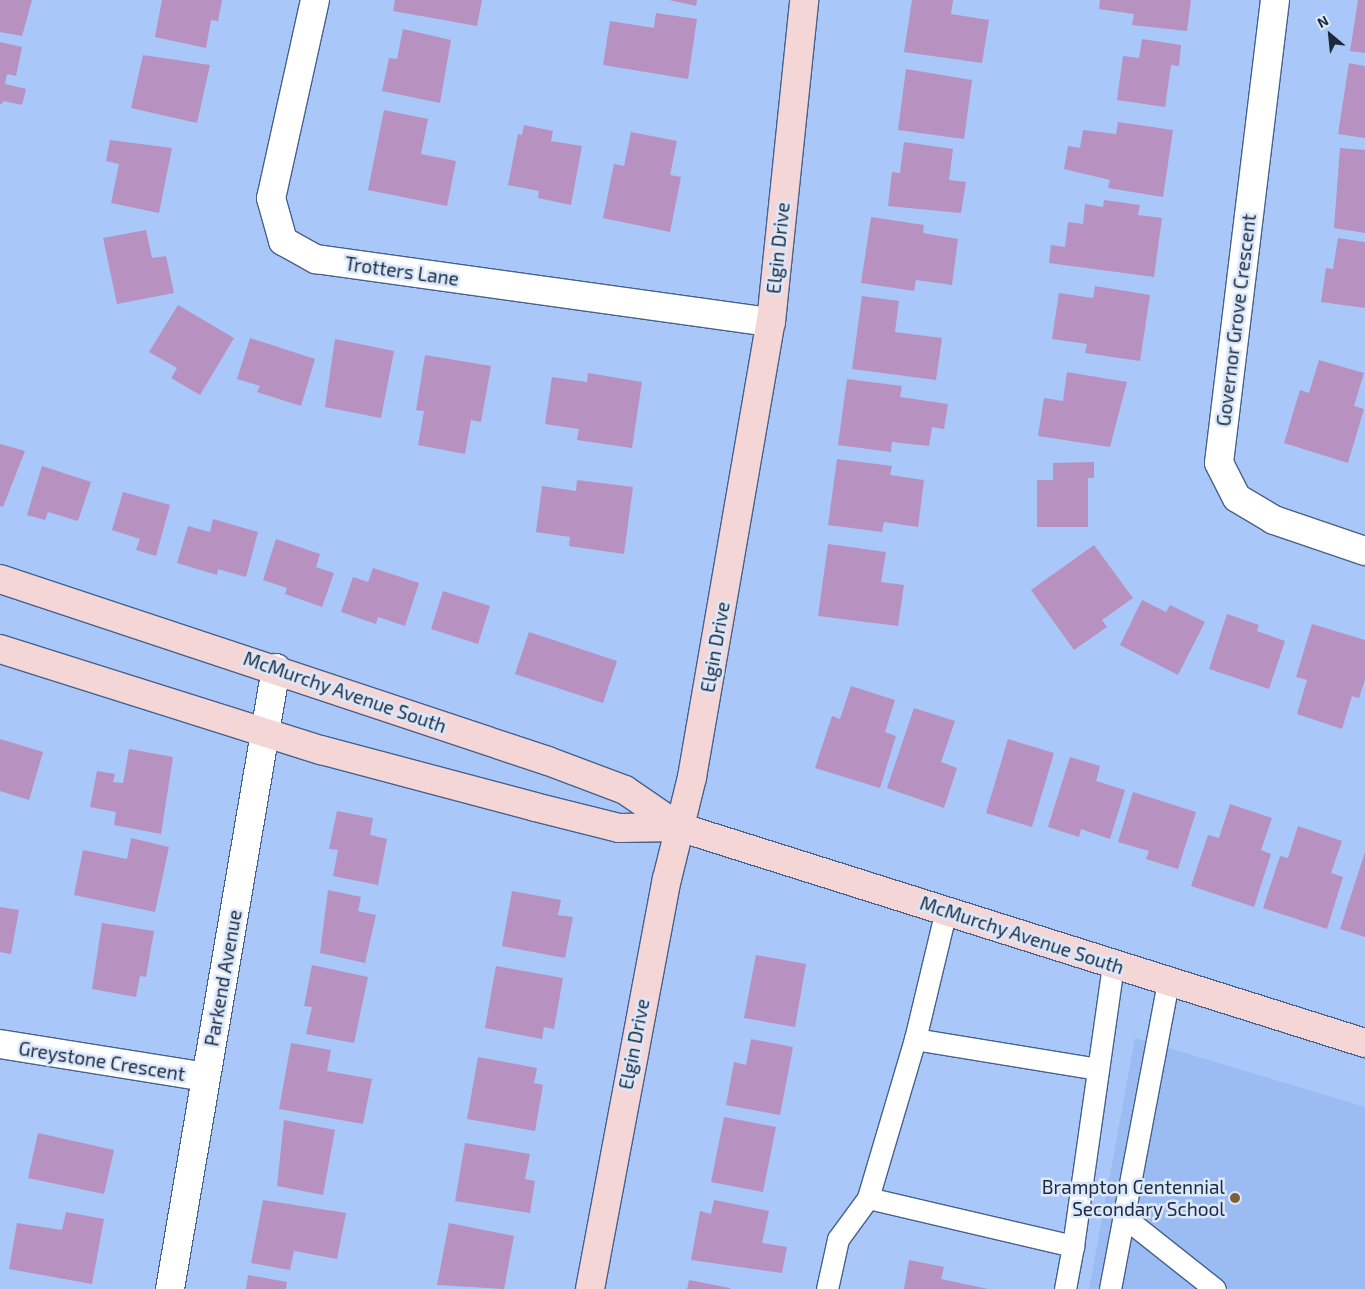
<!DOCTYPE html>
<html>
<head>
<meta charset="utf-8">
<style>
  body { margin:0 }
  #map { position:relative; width:1365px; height:1289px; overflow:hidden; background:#a9c8f9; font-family:"Exo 2",sans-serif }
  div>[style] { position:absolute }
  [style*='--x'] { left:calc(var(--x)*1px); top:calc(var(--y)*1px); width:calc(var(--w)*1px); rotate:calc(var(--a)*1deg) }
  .built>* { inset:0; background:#9abcf3 }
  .building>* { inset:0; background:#b791bf }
  .roads { filter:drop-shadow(1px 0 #46618c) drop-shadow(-1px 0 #46618c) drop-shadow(0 1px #46618c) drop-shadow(0 -1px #46618c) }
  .lane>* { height:21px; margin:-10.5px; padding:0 10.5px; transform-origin:10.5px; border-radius:10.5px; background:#fff }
  .street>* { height:28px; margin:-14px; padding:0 14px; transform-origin:14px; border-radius:14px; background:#fff }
  .secondary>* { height:28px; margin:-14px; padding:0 14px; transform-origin:14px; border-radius:14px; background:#f4d6d6 }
  .dots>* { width:14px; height:14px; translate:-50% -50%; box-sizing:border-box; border:2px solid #dbe8fc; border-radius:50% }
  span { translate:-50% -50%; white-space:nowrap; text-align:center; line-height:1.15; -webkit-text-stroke:5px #dbe8fc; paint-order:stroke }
  .street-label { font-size:19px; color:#1d293c }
  .poi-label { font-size:19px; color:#1d293c }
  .right { translate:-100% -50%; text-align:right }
  .north { position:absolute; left:1305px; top:10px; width:50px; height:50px; -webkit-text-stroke:4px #dbe8fc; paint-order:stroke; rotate:332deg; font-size:14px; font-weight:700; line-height:20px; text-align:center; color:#1d293c }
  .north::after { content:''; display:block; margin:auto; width:18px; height:22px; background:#1d293c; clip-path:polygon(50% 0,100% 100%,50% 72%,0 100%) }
</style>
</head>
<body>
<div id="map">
  <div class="built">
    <div style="clip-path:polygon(1135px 1038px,1365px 1107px,1365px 1289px,1089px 1289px)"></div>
  </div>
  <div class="building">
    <div style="clip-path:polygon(0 0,32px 0,22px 36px,0 32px)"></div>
    <div style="clip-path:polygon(162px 0,222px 0,218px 21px,211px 20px,206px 48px,155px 37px)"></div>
    <div style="clip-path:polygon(395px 0,482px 0,477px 26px,393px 11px)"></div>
    <div style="clip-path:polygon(669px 0,697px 0,696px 6px)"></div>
    <div style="clip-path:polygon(912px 0,953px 0,951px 14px,989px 20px,982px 63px,904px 52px)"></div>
    <div style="clip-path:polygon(1100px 0,1191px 0,1187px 31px,1132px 25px,1134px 14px,1099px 9px)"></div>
    <div style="clip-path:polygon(1358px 0,1365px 0,1365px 53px,1350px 51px)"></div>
    <div style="clip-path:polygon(656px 13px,697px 19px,688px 79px,603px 65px,610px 21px,654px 28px)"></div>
    <div style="clip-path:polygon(403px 29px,451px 40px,440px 103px,382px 91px,389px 58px,397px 59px)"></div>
    <div style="clip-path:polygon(1142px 39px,1181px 45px,1179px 66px,1171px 65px,1165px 107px,1117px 100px,1123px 56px,1139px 58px)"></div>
    <div style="clip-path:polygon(0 42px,22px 47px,16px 76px,7px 74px,5px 84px,26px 89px,22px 105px,4px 101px,0 105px)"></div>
    <div style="clip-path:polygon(143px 55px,210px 65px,197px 123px,131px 108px)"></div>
    <div style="clip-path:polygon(1349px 63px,1365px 66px,1365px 138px,1338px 134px)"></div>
    <div style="clip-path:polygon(906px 69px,972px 80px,964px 139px,898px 130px)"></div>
    <div style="clip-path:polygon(384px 110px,428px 119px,421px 154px,456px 161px,447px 206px,368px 190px)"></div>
    <div style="clip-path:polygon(1118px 122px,1173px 130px,1163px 197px,1108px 188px,1110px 180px,1064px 169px,1068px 146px,1080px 148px,1083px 130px,1116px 134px)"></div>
    <div style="clip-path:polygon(524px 125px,553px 131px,551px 141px,582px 146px,571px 205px,538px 198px,539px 191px,508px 185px,518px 134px,522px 135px)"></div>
    <div style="clip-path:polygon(631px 132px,677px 141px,670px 175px,681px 177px,670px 232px,603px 218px,614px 164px,624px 166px)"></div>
    <div style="clip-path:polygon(110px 140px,172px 148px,159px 213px,111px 203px,119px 164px,106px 161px)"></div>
    <div style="clip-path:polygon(904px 142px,953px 149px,949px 180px,966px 182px,961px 213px,888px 206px,892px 172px,900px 173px)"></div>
    <div style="clip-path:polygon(1340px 148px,1365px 150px,1365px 233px,1334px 228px)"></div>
    <div style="clip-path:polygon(1104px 200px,1140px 205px,1138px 215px,1162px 218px,1154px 277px,1049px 263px,1051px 245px,1065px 247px,1068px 222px,1083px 224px,1085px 204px,1103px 207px)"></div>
    <div style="clip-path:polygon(871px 217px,924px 225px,923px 233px,958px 239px,952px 285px,916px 280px,914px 291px,861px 283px)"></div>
    <div style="clip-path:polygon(146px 230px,152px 258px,166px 256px,174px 293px,117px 304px,103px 238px)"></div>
    <div style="clip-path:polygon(1338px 238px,1365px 242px,1365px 308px,1321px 302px,1326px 268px,1333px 269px)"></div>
    <div style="clip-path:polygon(1095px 286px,1150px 295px,1140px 361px,1085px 353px,1087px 344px,1052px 339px,1059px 293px,1093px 298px)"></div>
    <div style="clip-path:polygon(862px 296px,899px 301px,895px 332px,942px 338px,936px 380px,852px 369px)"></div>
    <div style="clip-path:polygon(178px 305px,234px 338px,200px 395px,171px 378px,177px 368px,149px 352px)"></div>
    <div style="clip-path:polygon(250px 338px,315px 359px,301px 406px,257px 392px,260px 386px,237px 379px)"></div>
    <div style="clip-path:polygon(335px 339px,394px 351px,381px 418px,325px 407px)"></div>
    <div style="clip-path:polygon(425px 355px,491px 366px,481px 422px,471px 420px,465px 454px,418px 445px,424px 411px,416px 410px)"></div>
    <div style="clip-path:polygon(1319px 360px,1364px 373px,1354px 406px,1364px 409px,1348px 463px,1284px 443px,1300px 390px,1309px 393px)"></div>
    <div style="clip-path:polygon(1067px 372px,1127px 382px,1110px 447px,1038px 436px,1044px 398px,1063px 401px)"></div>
    <div style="clip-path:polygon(588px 373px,642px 382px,632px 448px,577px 440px,579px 429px,545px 424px,552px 377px,587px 382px)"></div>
    <div style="clip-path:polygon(847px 379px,902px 386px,900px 397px,948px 404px,944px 429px,932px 427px,929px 446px,892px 442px,891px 452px,838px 445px)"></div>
    <div style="clip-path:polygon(0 444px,25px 451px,3px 507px,0 506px)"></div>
    <div style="clip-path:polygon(837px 459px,892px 466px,890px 475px,924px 480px,918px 527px,884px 522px,882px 532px,828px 525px)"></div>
    <div style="clip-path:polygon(1094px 462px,1094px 478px,1088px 478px,1088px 527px,1037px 527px,1037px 480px,1053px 480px,1053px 463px)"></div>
    <div style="clip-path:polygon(42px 466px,91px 482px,78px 521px,48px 512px,45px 520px,27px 515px)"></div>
    <div style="clip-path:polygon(577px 480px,633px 487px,624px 554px,569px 546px,570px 537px,536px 532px,542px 486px,576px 491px)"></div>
    <div style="clip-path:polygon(123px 492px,170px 505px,156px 556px,136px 550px,140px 539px,112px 530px)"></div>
    <div style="clip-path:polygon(213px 519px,258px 532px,246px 577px,218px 569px,217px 575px,177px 563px,188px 526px,210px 532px)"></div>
    <div style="clip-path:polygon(276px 539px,320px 554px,316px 567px,334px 573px,322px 607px,285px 594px,287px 588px,263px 580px)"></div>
    <div style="clip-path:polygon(828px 544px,886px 552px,881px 582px,904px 585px,898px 626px,818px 616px)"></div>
    <div style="clip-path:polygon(1094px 545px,1133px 598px,1102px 620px,1107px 627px,1074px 650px,1031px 590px)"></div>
    <div style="clip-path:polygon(373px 568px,419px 583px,405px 626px,378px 617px,376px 624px,341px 612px,353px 577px,368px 582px)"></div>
    <div style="clip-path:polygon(443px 591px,490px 606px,478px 644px,431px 629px)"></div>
    <div style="clip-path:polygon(1142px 600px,1166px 612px,1170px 605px,1205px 622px,1178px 675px,1120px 645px)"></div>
    <div style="clip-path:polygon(1227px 614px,1259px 625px,1257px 631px,1285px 641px,1269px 689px,1209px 669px)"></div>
    <div style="clip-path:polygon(1312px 624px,1365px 640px,1365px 680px,1359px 698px,1352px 696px,1342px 729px,1297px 714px,1307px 680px,1296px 677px)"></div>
    <div style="clip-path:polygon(529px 632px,617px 661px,603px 703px,515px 674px)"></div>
    <div style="clip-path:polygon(851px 686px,895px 700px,885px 732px,896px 736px,880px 788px,815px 768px,832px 716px,840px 719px)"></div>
    <div style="clip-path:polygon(914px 708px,955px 721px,941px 762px,957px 768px,944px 808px,887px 788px)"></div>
    <div style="clip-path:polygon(0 739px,43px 752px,29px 800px,0 791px)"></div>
    <div style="clip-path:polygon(1008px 739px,1054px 753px,1032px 827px,986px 813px)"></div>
    <div style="clip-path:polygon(129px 749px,173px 757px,161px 834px,114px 825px,116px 812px,90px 807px,97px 771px,115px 774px,113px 782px,123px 783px)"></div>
    <div style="clip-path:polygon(1070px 757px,1100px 766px,1096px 781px,1125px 790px,1110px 839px,1081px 829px,1079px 837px,1048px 827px)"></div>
    <div style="clip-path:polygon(1133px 792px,1196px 812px,1178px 869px,1146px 859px,1149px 851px,1118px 842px)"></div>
    <div style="clip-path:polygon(1230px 804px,1272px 818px,1261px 850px,1271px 854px,1254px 907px,1191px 886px,1208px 835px,1219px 838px)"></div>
    <div style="clip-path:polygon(337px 811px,373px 818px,370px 835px,387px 839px,378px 885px,333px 876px,338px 850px,329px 849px)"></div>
    <div style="clip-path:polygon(1298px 826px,1342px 841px,1331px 873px,1343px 877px,1327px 929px,1263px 908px,1280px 856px,1288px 858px)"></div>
    <div style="clip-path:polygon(131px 838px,169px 847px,155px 912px,74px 895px,83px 850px,127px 859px)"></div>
    <div style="clip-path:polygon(1365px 852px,1365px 937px,1340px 929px)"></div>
    <div style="clip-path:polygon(328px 890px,361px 897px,358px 911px,376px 915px,365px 963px,320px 953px)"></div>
    <div style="clip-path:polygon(512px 891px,561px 900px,558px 915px,573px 917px,565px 958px,502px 946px)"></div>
    <div style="clip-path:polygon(0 907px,19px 910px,11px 954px,0 952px)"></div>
    <div style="clip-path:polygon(102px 923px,154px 931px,146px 977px,140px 976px,136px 997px,92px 989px)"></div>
    <div style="clip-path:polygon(756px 955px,806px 964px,795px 1027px,744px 1018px)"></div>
    <div style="clip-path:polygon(312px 965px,368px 977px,354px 1043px,306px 1034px,312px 1007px,304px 1006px)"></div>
    <div style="clip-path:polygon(496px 966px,563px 978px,554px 1029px,544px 1027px,542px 1039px,485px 1028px)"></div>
    <div style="clip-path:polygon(751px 1039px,793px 1047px,780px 1115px,726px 1105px,734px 1062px,746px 1065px)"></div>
    <div style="clip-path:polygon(291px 1043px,331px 1050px,327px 1071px,372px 1079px,363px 1124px,279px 1109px)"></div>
    <div style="clip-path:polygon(478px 1057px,537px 1068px,534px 1083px,543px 1085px,535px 1131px,467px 1119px)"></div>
    <div style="clip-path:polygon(724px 1117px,776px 1127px,763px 1192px,711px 1182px)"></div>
    <div style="clip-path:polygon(284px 1120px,335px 1130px,323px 1195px,277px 1186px)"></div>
    <div style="clip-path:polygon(38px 1133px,114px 1150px,104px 1194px,28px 1178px)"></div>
    <div style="clip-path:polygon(465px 1143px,530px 1154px,525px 1179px,535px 1181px,530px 1213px,455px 1201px)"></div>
    <div style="clip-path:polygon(263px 1200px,346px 1213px,337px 1259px,294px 1251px,290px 1270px,251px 1263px)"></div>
    <div style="clip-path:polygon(714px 1200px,769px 1211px,762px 1243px,787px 1247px,782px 1273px,691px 1260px,700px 1211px,711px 1214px)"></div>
    <div style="clip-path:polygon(66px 1212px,104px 1219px,92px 1284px,9px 1269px,17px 1223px,62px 1230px)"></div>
    <div style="clip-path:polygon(449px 1223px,514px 1236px,504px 1289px,437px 1285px)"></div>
    <div style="clip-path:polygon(909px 1260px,944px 1267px,941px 1279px,988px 1289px,904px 1289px)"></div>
    <div style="clip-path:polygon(248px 1275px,287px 1282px,286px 1289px,246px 1289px)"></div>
    <div style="clip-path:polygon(689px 1280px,730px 1288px,730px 1289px,687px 1289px)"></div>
  </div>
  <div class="roads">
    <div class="lane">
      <div style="--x:946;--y:910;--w:133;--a:103.5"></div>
      <div style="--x:915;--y:1039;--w:185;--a:9.3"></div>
      <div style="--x:915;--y:1039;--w:166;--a:106.5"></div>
      <div style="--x:868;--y:1198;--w:211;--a:13.2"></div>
      <div style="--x:1073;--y:1246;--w:285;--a:-81.9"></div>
      <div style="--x:1124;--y:1217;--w:116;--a:38.4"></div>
      <div style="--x:827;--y:1289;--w:51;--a:-77.6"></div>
      <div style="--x:838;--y:1239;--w:51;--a:-53.8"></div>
      <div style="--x:1065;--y:1289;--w:44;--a:-79.5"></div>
      <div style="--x:1110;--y:1289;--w:313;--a:-79.3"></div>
    </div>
    <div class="street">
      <div style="--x:315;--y:0;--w:203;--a:102.5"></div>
      <div style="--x:271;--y:198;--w:45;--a:74.4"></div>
      <div style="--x:283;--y:241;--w:38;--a:29"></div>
      <div style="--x:316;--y:259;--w:459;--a:7.9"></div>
      <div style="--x:1275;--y:0;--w:466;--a:96.9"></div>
      <div style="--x:1219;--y:463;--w:39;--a:63"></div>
      <div style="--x:1237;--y:498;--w:43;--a:30.7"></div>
      <div style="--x:1274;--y:520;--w:96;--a:18.8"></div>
      <div style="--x:0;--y:1044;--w:208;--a:9.1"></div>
      <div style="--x:170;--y:1289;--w:630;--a:-80.31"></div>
    </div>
    <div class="secondary">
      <div style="--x:0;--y:579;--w:577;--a:18.37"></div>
      <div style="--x:548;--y:761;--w:82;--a:20.6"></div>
      <div style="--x:625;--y:790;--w:65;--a:34.4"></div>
      <div style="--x:0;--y:649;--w:337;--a:17.5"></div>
      <div style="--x:321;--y:750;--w:221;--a:14.9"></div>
      <div style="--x:535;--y:807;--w:87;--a:14"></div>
      <div style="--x:619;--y:828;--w:60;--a:-1"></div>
      <div style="--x:679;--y:827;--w:719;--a:17.48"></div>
      <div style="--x:590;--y:1289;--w:417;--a:-79.4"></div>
      <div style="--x:667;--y:879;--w:105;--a:-76.2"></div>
      <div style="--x:692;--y:777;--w:462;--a:-80.2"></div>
      <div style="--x:771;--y:322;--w:324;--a:-84.1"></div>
    </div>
  </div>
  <div class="dots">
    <div style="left:1235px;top:1198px;background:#7b6133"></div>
  </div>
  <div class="street-label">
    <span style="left:778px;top:248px;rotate:-84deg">Elgin Drive</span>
    <span style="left:402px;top:271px;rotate:8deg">Trotters Lane</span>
    <span style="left:1236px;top:320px;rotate:-83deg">Governor Grove Crescent</span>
    <span style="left:715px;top:647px;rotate:-80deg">Elgin Drive</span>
    <span style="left:345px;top:692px;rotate:19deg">McMurchy Avenue South</span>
    <span style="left:1022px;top:935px;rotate:18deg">McMurchy Avenue South</span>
    <span style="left:223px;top:978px;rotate:-80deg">Parkend Avenue</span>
    <span style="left:634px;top:1044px;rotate:-79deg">Elgin Drive</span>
    <span style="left:102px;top:1061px;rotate:9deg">Greystone Crescent</span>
  </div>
  <div class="poi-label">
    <span class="right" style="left:1225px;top:1198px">Brampton Centennial<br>Secondary School</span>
  </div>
  <div class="north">N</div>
</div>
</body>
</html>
